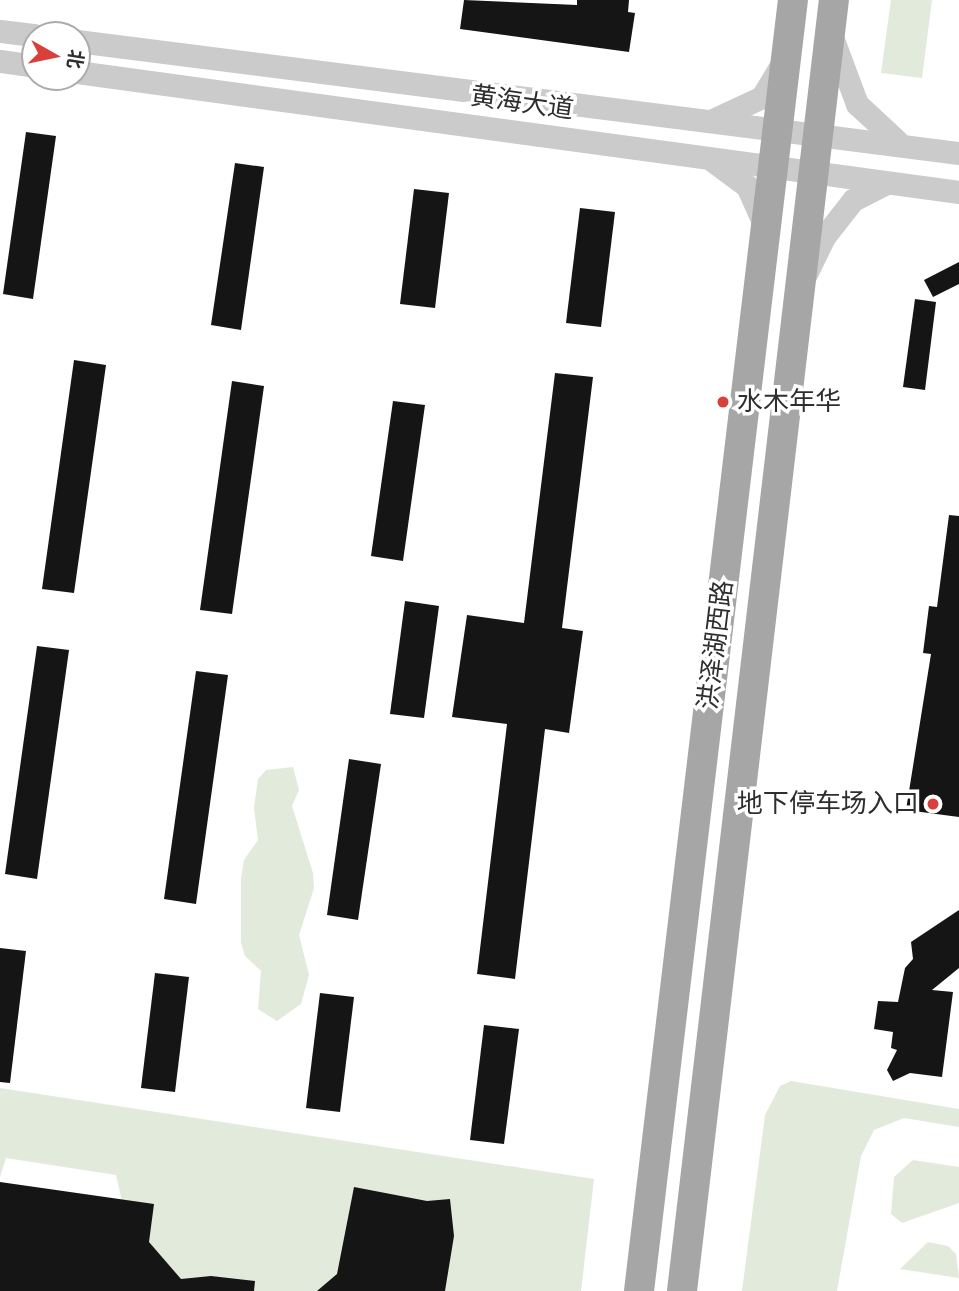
<!DOCTYPE html>
<html>
<head>
<meta charset="utf-8">
<style>
  body { margin:0 }
  #map { position:relative; width:959px; height:1291px; overflow:hidden; background:#fff; font-family:Jost,"Noto Sans SC",sans-serif }
  div>[style] { position:absolute }
  [style*='--x'] { left:calc(var(--x)*1px); top:calc(var(--y)*1px); width:calc(var(--w)*1px); rotate:calc(var(--a)*1deg) }
  .green>* { inset:0; background:#e2eadc }
  .building>* { inset:0; background:#151515 }
  .minor>* { height:23px; margin:-11.5px; padding:0 11.5px; transform-origin:11.5px; border-radius:11.5px; background:#cbcbcb }
  .major>* { height:30px; margin:-15px; padding:0 15px; transform-origin:15px; border-radius:15px; background:#a6a6a6 }
  .dots>* { width:19px; height:19px; translate:-50% -50%; box-sizing:border-box; border:4px solid #fff; border-radius:50% }
  span { translate:-50% -50%; white-space:nowrap; text-align:center; line-height:1.15; -webkit-text-stroke:7px #fff; paint-order:stroke }
  .street-label { font-size:26px; color:#2e2e2e }
  .poi-label { font-size:26px; color:#2e2e2e }
  .left { translate:0 -50%; text-align:left }
  .right { translate:-100% -50%; text-align:right }
  .north { position:absolute; left:21px; top:21px; width:70px; height:70px; box-sizing:border-box; background:#fff; border:2px solid #ababab; border-radius:50%; rotate:99deg; font-size:19px; font-weight:700; line-height:28px; text-align:center; color:#2e2e2e }
  .north::after { content:''; display:block; margin:auto; width:24px; height:32px; background:#d9403b; clip-path:polygon(50% 0,100% 100%,50% 72%,0 100%) }
</style>
</head>
<body>
<div id="map">
  <div class="green">
    <div style="clip-path:polygon(891px 0,932px 0,922px 78px,881px 73px)"></div>
    <div style="clip-path:polygon(293px 767px,299px 790px,292px 806px,313px 873px,314px 888px,299px 935px,309px 975px,301px 1004px,277px 1021px,258px 1009px,261px 971px,245px 956px,241px 943px,241px 878px,244px 860px,258px 840px,254px 808px,258px 779px,266px 770px)"></div>
    <div style="clip-path:polygon(791px 1081px,959px 1109px,959px 1127px,904px 1118px,874px 1130px,861px 1156px,837px 1291px,742px 1291px,765px 1115px,780px 1086px)"></div>
    <div style="clip-path:polygon(0 1088px,594px 1179px,581px 1291px,189px 1291px,137px 1268px,116px 1175px,6px 1158px,0 1177px)"></div>
    <div style="clip-path:polygon(913px 1160px,959px 1167px,959px 1203px,902px 1223px,891px 1214px,894px 1177px)"></div>
    <div style="clip-path:polygon(928px 1242px,948px 1246px,956px 1254px,959px 1278px,900px 1269px)"></div>
  </div>
  <div class="building">
    <div style="clip-path:polygon(464px 0,577px 5px,577px 0,629px 0,628px 12px,635px 13px,629px 52px,460px 29px)"></div>
    <div style="clip-path:polygon(26px 132px,56px 136px,33px 299px,3px 294px)"></div>
    <div style="clip-path:polygon(235px 163px,264px 167px,241px 330px,211px 325px)"></div>
    <div style="clip-path:polygon(414px 189px,449px 193px,435px 308px,400px 304px)"></div>
    <div style="clip-path:polygon(580px 208px,615px 212px,601px 327px,566px 323px)"></div>
    <div style="clip-path:polygon(959px 262px,959px 284px,933px 297px,924px 280px)"></div>
    <div style="clip-path:polygon(915px 299px,936px 302px,925px 390px,903px 387px)"></div>
    <div style="clip-path:polygon(74px 360px,106px 365px,74px 593px,42px 589px)"></div>
    <div style="clip-path:polygon(555px 373px,593px 377px,562px 628px,583px 631px,569px 733px,545px 729px,515px 979px,477px 974px,507px 724px,452px 717px,467px 615px,524px 623px)"></div>
    <div style="clip-path:polygon(232px 381px,264px 386px,232px 614px,200px 610px)"></div>
    <div style="clip-path:polygon(393px 401px,425px 405px,403px 561px,371px 556px)"></div>
    <div style="clip-path:polygon(949px 515px,959px 516px,959px 817px,906px 810px,931px 654px,923px 653px,929px 606px,937px 607px)"></div>
    <div style="clip-path:polygon(405px 601px,439px 606px,424px 718px,390px 714px)"></div>
    <div style="clip-path:polygon(37px 646px,69px 650px,37px 879px,5px 874px)"></div>
    <div style="clip-path:polygon(196px 671px,228px 675px,196px 904px,164px 899px)"></div>
    <div style="clip-path:polygon(349px 759px,381px 764px,358px 920px,327px 915px)"></div>
    <div style="clip-path:polygon(959px 910px,959px 968px,932px 990px,953px 992px,942px 1077px,910px 1073px,893px 1081px,887px 1070px,897px 1050px,891px 1048px,893px 1032px,874px 1029px,878px 1001px,898px 1002px,905px 968px,913px 959px,911px 942px)"></div>
    <div style="clip-path:polygon(0 948px,26px 951px,10px 1083px,0 1082px)"></div>
    <div style="clip-path:polygon(155px 973px,189px 977px,175px 1092px,141px 1088px)"></div>
    <div style="clip-path:polygon(320px 993px,354px 997px,340px 1112px,306px 1108px)"></div>
    <div style="clip-path:polygon(484px 1025px,519px 1029px,504px 1144px,470px 1140px)"></div>
    <div style="clip-path:polygon(0 1182px,154px 1204px,149px 1242px,181px 1279px,211px 1276px,255px 1281px,254px 1291px,0 1291px)"></div>
    <div style="clip-path:polygon(354px 1187px,427px 1201px,450px 1199px,454px 1236px,445px 1291px,317px 1291px,337px 1274px)"></div>
  </div>
  <div class="minor">
    <div style="--x:0;--y:31;--w:35;--a:7"></div>
    <div style="--x:832;--y:37;--w:72;--a:69.5"></div>
    <div style="--x:857;--y:104;--w:54;--a:42.8"></div>
    <div style="--x:77;--y:41;--w:889;--a:7.24"></div>
    <div style="--x:0;--y:61;--w:35;--a:8"></div>
    <div style="--x:77;--y:72;--w:890;--a:7.75"></div>
    <div style="--x:713;--y:120;--w:54;--a:-25.1"></div>
    <div style="--x:762;--y:97;--w:37;--a:-59"></div>
    <div style="--x:713;--y:161;--w:42;--a:36.3"></div>
    <div style="--x:747;--y:186;--w:42;--a:65.9"></div>
    <div style="--x:806;--y:274;--w:41;--a:-64.1"></div>
    <div style="--x:824;--y:237;--w:47;--a:-51.9"></div>
    <div style="--x:853;--y:200;--w:38;--a:-27"></div>
  </div>
  <div class="major">
    <div style="--x:639;--y:1291;--w:1300;--a:-83.2"></div>
    <div style="--x:682;--y:1291;--w:1300;--a:-83.29"></div>
  </div>
  <div class="dots">
    <div style="left:723px;top:402px;background:#d9403b"></div>
    <div style="left:933px;top:804px;background:#d9403b"></div>
  </div>
  <div class="street-label">
    <span style="left:522px;top:103px;rotate:8deg">黄海大道</span>
    <span style="left:716px;top:645px;rotate:-83deg">洪泽湖西路</span>
  </div>
  <div class="poi-label">
    <span class="left" style="left:737px;top:402px">水木年华</span>
    <span class="right" style="left:919px;top:804px">地下停车场入口</span>
  </div>
  <div class="north">北</div>
</div>
</body>
</html>
